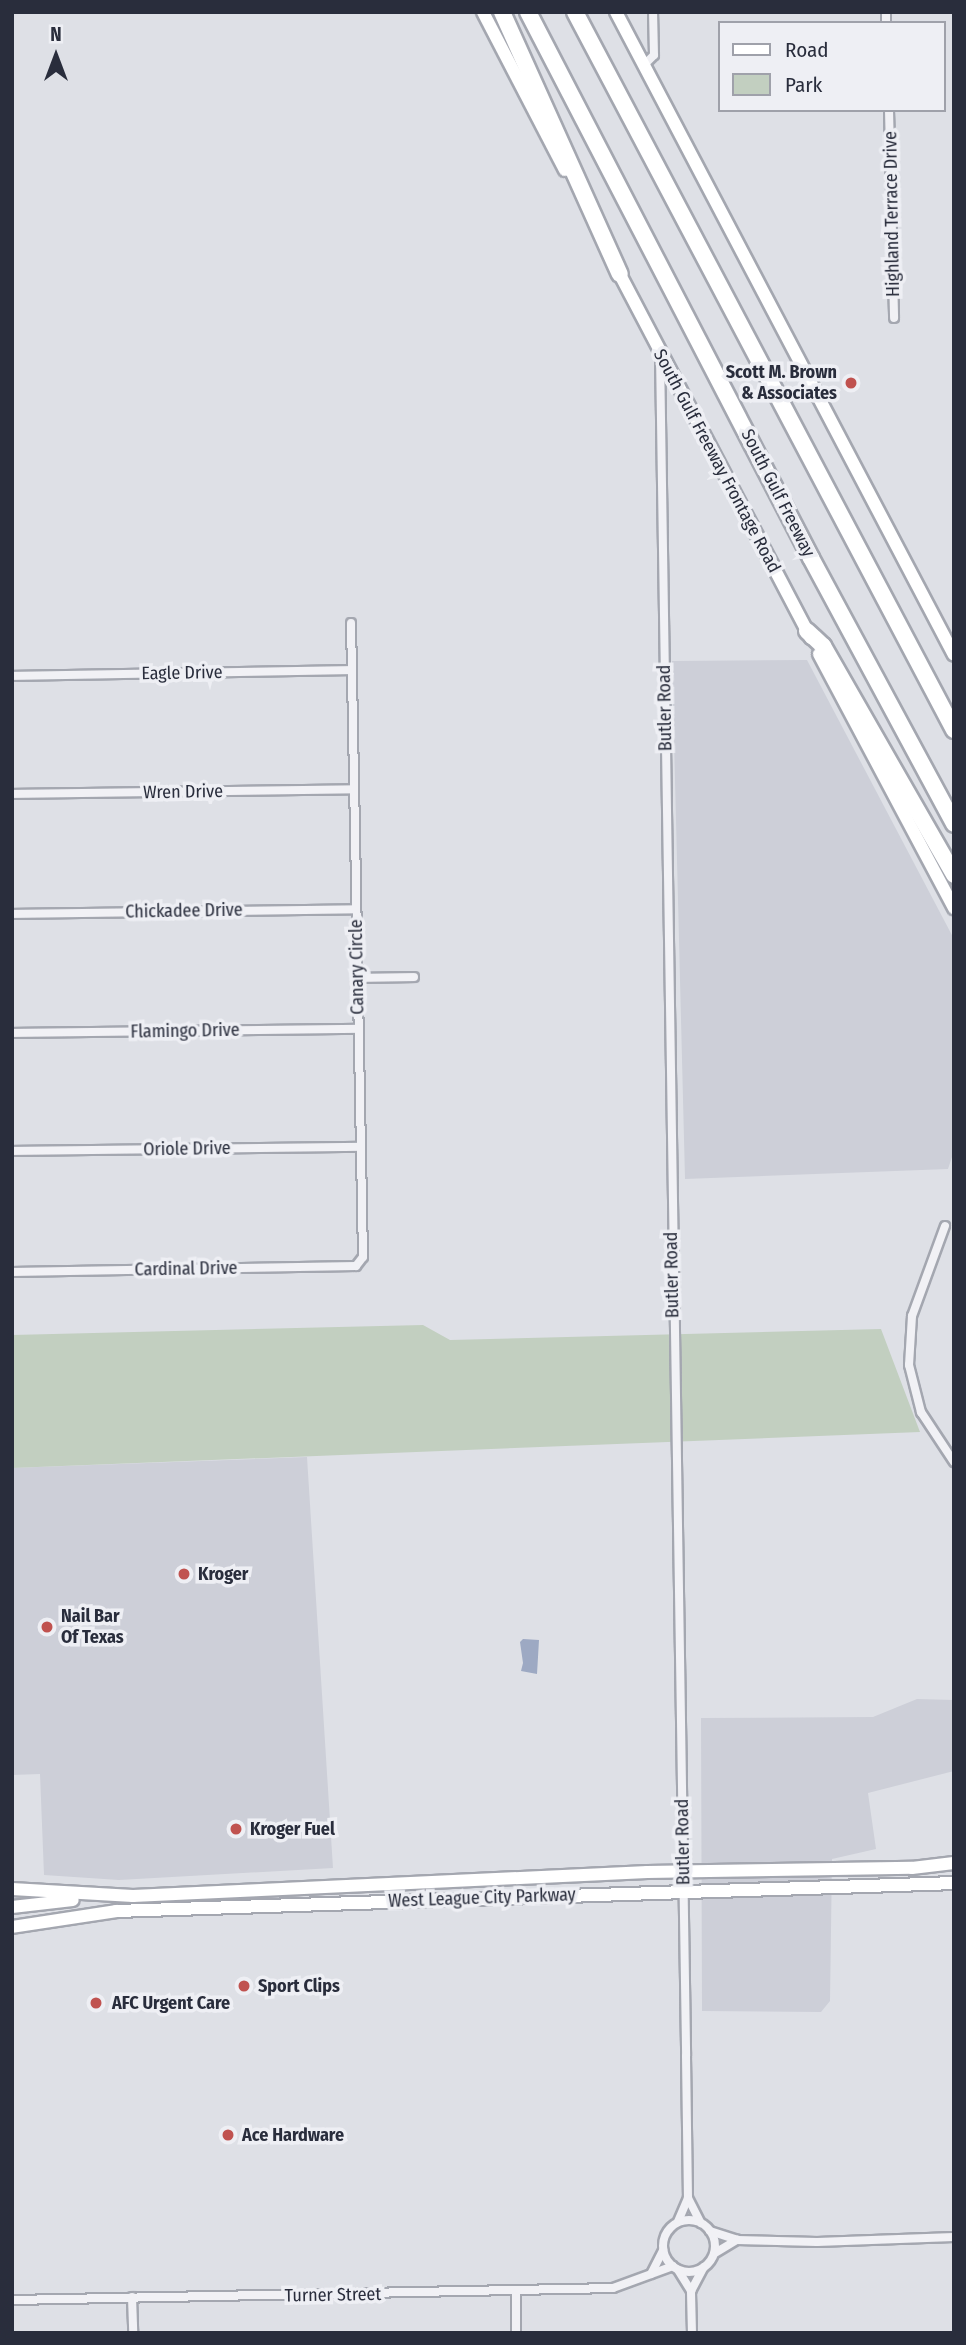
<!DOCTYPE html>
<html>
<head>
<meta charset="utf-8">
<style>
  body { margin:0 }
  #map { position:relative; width:966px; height:2345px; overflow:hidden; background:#dee0e6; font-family:"Fira Sans Condensed",sans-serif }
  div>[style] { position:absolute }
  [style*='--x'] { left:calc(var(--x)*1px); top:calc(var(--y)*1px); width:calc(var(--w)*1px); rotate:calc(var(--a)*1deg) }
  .built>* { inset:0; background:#cdcfd8 }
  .green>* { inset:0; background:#c2cfc0 }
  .water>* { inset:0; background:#9da9c3 }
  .roads { filter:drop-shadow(2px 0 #a4a7b0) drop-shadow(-2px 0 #a4a7b0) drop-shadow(0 2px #a4a7b0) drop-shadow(0 -2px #a4a7b0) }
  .street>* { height:8px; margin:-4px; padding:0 4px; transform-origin:4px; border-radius:4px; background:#f1f1f5 }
  .street>.ring { margin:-4px; padding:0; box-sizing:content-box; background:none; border:8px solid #f1f1f5; border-radius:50% }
  .secondary>* { height:12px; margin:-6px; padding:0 6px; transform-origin:6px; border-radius:6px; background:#fff }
  .highway>* { height:16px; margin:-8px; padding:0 8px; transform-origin:8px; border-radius:8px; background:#fff }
  .dots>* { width:19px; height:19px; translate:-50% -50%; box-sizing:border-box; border:4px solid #eeeff4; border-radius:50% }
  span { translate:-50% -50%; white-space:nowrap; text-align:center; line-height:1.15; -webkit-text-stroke:7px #eeeff4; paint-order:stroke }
  .street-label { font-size:18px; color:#292d3c }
  .poi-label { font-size:18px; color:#292d3c; font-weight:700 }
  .right { translate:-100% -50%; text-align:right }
  .left { translate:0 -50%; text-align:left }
  .frame { position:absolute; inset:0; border:14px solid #292d3c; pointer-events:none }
  .legend { position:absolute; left:718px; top:21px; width:228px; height:91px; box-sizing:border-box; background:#eeeff4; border:2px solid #9fa1aa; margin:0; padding:9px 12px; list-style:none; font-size:21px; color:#292d3c }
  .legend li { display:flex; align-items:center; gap:14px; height:35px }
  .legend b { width:35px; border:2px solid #9fa1aa }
  .north { position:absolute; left:21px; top:21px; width:70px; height:70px; -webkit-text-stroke:5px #eeeff4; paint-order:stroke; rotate:0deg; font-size:19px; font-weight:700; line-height:28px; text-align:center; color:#292d3c }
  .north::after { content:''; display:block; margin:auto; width:24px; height:32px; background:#292d3c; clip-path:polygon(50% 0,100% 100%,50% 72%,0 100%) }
</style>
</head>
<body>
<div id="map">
  <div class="built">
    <div style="clip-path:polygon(807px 660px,954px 939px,954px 1151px,948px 1169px,685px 1179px,672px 661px)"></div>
    <div style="clip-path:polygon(307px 1457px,333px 1868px,119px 1880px,44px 1875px,40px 1774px,12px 1775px,12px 1468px)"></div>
    <div style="clip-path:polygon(917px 1699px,954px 1700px,954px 1771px,868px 1793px,876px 1849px,832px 1859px,830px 2001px,821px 2012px,702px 2011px,701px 1718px,873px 1717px)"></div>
  </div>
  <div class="green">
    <div style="clip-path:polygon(423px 1325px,450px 1340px,881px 1329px,920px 1432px,12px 1468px,12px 1335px)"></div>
  </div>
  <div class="water">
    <div style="clip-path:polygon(523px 1639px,539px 1640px,537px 1674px,521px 1671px,523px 1663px,520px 1642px)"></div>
  </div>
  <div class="roads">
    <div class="street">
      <div style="--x:886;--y:12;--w:11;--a:90"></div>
      <div style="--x:644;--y:65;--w:14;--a:-45"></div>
      <div style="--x:654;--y:55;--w:43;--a:-91.3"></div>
      <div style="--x:889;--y:110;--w:208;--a:88.6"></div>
      <div style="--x:660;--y:354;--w:1702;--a:89.12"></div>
      <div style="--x:686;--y:2056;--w:142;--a:89.2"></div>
      <div style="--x:688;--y:2198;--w:26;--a:113"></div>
      <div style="--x:12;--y:676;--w:339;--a:-1"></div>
      <div style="--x:12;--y:794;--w:342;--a:-0.8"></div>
      <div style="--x:12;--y:914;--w:344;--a:-0.8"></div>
      <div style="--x:357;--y:978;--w:57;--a:-1"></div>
      <div style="--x:12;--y:1033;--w:347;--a:-0.7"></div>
      <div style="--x:12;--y:1151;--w:349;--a:-0.7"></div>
      <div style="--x:945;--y:1226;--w:96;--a:110.1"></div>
      <div style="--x:912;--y:1316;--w:49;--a:93.5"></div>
      <div style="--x:909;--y:1365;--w:49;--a:75.7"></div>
      <div style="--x:921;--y:1412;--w:60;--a:56.6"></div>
      <div style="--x:12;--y:1272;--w:344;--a:-1"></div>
      <div style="--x:356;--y:1266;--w:11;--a:-52"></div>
      <div style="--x:363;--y:1257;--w:634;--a:-91.08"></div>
      <div style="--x:688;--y:2198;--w:28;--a:63"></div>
      <div class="ring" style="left:663px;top:2220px;width:44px;height:44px"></div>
      <div style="--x:710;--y:2231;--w:28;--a:18"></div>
      <div style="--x:737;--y:2240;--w:80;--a:1.4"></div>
      <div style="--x:817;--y:2242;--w:137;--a:-2.1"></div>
      <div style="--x:715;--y:2253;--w:26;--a:-31"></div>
      <div style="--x:678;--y:2270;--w:25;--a:58"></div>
      <div style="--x:651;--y:2274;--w:27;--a:-63"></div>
      <div style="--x:516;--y:2292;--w:41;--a:90"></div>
      <div style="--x:132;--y:2297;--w:36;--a:88"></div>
      <div style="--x:12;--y:2300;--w:601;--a:-1.14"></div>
      <div style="--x:613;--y:2288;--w:64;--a:-20.1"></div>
      <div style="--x:692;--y:2333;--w:42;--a:-91.4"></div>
      <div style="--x:691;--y:2291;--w:27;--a:-62"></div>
    </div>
    <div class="secondary">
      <div style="--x:483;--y:12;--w:178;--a:62.6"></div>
      <div style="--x:616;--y:12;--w:726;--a:62.27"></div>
      <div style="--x:616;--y:267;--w:419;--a:62.3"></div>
      <div style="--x:819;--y:654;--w:288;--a:62"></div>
      <div style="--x:12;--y:1889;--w:121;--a:3.3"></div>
      <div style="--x:133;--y:1896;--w:515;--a:-2.67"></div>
      <div style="--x:647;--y:1872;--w:265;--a:-0.9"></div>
      <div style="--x:912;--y:1868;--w:42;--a:-6.8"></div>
      <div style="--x:12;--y:1907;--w:61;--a:-6.5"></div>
      <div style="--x:12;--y:1927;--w:105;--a:-8.7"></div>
      <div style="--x:116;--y:1911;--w:838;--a:-1.91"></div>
    </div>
    <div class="highway">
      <div style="--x:502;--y:12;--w:287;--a:65.8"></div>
      <div style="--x:528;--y:12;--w:615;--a:62.6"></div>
      <div style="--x:811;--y:558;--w:302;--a:61.7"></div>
      <div style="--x:575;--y:12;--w:812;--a:62.17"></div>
      <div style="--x:807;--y:631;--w:22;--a:43"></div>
      <div style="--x:823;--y:646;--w:264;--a:60.2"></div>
    </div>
  </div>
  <div class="dots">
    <div style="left:851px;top:383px;background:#c0524f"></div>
    <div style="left:184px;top:1574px;background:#c0524f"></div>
    <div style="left:47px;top:1627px;background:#c0524f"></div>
    <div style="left:236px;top:1829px;background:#c0524f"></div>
    <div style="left:244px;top:1986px;background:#c0524f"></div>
    <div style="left:96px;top:2003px;background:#c0524f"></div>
    <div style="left:228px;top:2135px;background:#c0524f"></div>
  </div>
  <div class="street-label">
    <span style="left:892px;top:214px;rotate:-91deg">Highland Terrace Drive</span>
    <span style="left:717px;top:461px;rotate:62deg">South Gulf Freeway Frontage Road</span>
    <span style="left:778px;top:493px;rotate:63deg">South Gulf Freeway</span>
    <span style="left:182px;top:673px;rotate:-1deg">Eagle Drive</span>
    <span style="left:665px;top:708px;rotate:-91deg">Butler Road</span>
    <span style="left:183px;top:792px;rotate:-1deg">Wren Drive</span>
    <span style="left:184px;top:911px;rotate:-1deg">Chickadee Drive</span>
    <span style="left:357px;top:967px;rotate:-91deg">Canary Circle</span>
    <span style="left:185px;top:1031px;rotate:-1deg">Flamingo Drive</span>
    <span style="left:187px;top:1149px;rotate:-1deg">Oriole Drive</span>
    <span style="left:186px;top:1269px;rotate:-1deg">Cardinal Drive</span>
    <span style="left:672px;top:1275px;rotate:-91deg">Butler Road</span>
    <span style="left:683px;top:1842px;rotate:-91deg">Butler Road</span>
    <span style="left:482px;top:1898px;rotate:-2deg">West League City Parkway</span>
    <span style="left:333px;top:2295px;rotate:-1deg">Turner Street</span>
  </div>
  <div class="poi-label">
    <span class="right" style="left:837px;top:383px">Scott M. Brown<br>&amp; Associates</span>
    <span class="left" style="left:198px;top:1574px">Kroger</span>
    <span class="left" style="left:61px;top:1627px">Nail Bar<br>Of Texas</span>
    <span class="left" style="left:250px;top:1829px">Kroger Fuel</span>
    <span class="left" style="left:258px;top:1986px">Sport Clips</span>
    <span class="left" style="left:112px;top:2003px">AFC Urgent Care</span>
    <span class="left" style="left:242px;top:2135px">Ace Hardware</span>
  </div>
  <div class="frame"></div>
  <ul class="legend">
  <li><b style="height:9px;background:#fff"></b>Road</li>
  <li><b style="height:19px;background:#c2cfc0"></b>Park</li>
  </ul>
  <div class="north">N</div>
</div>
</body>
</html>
